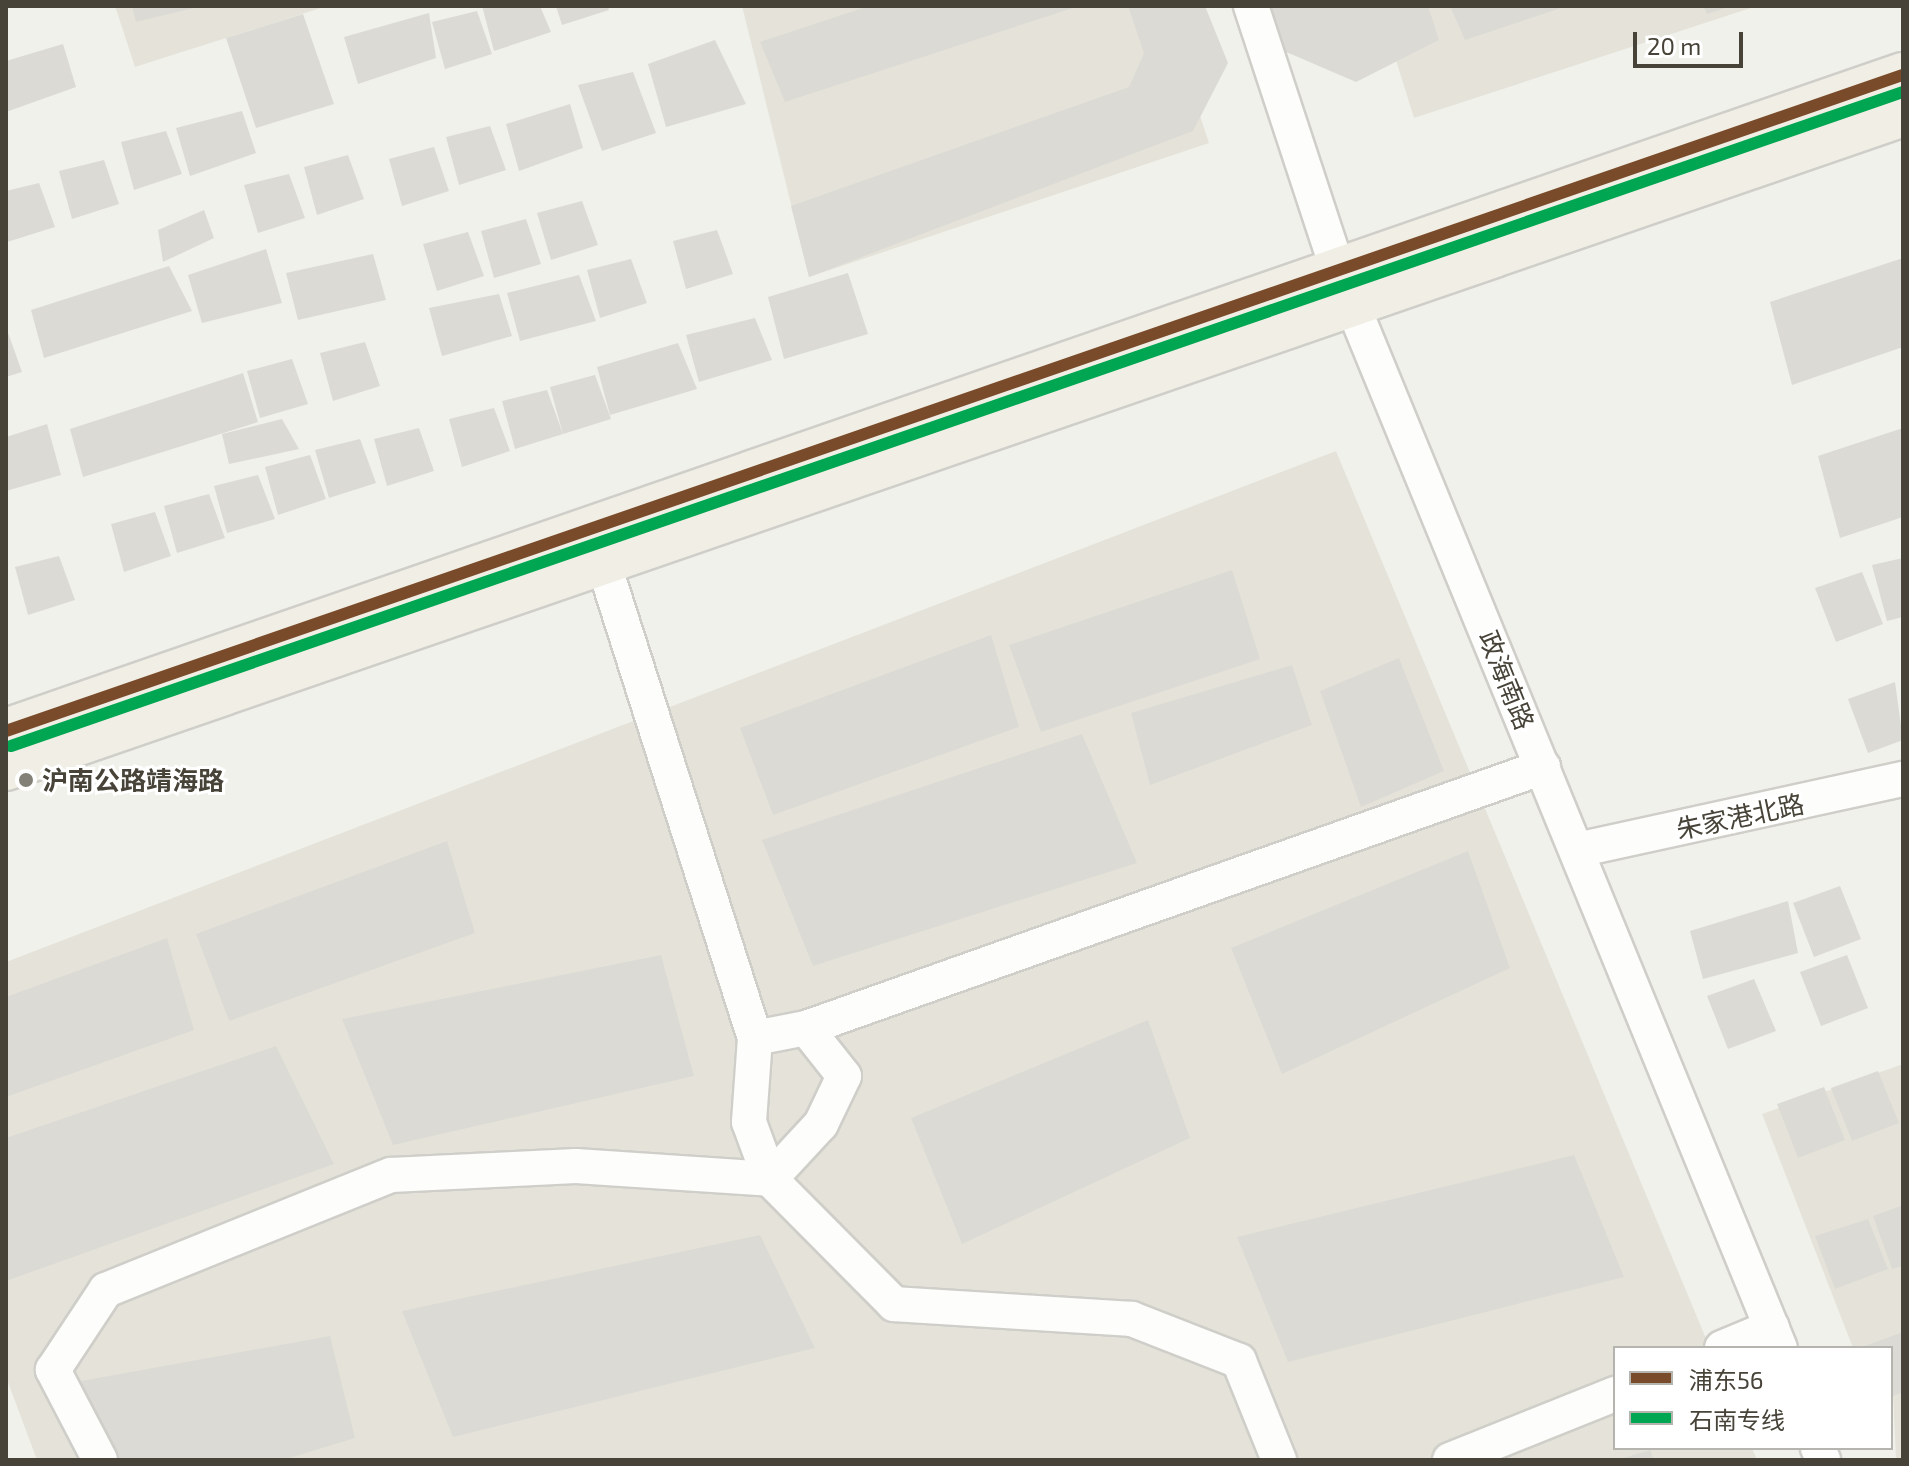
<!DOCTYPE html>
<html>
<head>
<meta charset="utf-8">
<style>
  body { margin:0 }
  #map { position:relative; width:1909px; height:1466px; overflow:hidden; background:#f1f1ec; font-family:"Exo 2","Noto Sans SC",sans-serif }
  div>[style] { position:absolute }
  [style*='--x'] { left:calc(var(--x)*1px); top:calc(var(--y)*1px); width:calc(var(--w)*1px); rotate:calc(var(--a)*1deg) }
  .residential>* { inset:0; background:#e5e3d9 }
  .building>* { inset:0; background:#dbdad4 }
  .roads { filter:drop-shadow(2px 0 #cfcec9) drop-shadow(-2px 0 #cfcec9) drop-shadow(0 2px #cfcec9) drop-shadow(0 -2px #cfcec9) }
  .minor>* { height:34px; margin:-17px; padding:0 17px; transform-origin:17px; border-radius:17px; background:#fdfdfc }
  .primary>* { height:44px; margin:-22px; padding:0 22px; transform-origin:22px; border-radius:22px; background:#f1efe5 }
  .bus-1>* { height:12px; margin:-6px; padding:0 6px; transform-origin:6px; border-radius:6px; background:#7a4b2a }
  .bus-2>* { height:12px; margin:-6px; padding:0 6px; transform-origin:6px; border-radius:6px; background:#00a651 }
  .dots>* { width:22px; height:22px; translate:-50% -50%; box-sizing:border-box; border:4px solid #fff; border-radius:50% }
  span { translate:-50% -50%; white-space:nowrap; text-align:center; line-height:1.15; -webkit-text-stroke:6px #fff; paint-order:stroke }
  .street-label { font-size:26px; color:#474338 }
  .poi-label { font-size:26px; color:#474338; font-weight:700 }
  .left { translate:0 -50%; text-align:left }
  .frame { position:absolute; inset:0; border:8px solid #474338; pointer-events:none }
  .legend { position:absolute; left:1613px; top:1346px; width:280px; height:104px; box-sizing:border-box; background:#fff; border:2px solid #b5b4af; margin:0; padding:10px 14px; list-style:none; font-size:24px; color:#474338 }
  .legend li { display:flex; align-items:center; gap:16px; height:40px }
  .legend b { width:40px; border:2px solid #b5b4af }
  .scale { position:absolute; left:1633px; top:32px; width:110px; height:36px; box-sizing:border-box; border:4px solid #474338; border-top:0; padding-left:10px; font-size:24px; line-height:28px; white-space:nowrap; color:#474338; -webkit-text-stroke:6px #fff; paint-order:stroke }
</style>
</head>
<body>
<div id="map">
  <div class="residential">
    <div style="clip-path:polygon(115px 6px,324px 6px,324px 7px,135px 67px)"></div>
    <div style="clip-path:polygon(742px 6px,1164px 6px,1209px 143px,809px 277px)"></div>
    <div style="clip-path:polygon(1379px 6px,1757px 6px,1414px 118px)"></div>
    <div style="clip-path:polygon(1336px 451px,1710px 1348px,1615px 1348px,1615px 1448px,1752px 1448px,1757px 1460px,37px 1460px,6px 1377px,6px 962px)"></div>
    <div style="clip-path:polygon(1903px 1064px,1903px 1460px,1896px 1460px,1891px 1348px,1853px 1348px,1762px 1114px)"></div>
  </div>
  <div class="building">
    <div style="clip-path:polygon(132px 6px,198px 6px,198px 7px,136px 22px)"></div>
    <div style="clip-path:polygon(482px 6px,540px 6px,551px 32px,494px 51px)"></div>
    <div style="clip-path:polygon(556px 6px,608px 6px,609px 10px,562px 25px)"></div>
    <div style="clip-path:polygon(869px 6px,1076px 6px,1076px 7px,785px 102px,760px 42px)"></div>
    <div style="clip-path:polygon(1128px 6px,1205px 6px,1228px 63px,1193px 131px,809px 277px,791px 206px,1129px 87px,1144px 53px)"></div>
    <div style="clip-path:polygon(1265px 6px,1428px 6px,1439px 40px,1356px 82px,1277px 48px)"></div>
    <div style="clip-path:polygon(1450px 6px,1564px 6px,1564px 7px,1465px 40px)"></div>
    <div style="clip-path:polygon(1703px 6px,1729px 6px,1729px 7px,1707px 14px)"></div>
    <div style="clip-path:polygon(477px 11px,492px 54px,445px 69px,432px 22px)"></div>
    <div style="clip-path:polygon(429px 13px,436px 58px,358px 84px,344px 37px)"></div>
    <div style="clip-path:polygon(303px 14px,334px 104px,256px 128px,226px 38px)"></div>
    <div style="clip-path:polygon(715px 40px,746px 104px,666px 127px,648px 64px)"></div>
    <div style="clip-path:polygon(63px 44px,76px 87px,6px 112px,6px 61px)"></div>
    <div style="clip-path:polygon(633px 72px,656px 133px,602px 151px,578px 85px)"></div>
    <div style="clip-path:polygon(570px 104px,583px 148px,519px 171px,506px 124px)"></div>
    <div style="clip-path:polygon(242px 111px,256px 153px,190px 176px,176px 128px)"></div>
    <div style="clip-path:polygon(490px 126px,506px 170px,459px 185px,446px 137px)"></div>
    <div style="clip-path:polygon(166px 131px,182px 174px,134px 190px,121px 142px)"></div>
    <div style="clip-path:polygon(434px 147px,449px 191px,402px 206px,389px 159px)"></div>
    <div style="clip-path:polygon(348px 155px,364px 199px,317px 215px,304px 167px)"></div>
    <div style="clip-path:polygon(104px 160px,119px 204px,72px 219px,59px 171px)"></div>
    <div style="clip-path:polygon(289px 174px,305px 218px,258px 233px,244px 185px)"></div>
    <div style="clip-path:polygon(39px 183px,55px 227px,7px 242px,6px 191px)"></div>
    <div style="clip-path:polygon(582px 201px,598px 245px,551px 260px,537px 213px)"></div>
    <div style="clip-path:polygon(204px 210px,214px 238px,163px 262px,158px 230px)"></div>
    <div style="clip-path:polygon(526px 219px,541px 264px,494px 278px,481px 231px)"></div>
    <div style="clip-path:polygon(717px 230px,733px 274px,686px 289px,673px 241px)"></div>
    <div style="clip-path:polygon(468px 232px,484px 276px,437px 291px,423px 244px)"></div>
    <div style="clip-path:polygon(266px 249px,282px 303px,202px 323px,188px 275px)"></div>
    <div style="clip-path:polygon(373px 254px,386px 300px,298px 320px,286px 273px)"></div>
    <div style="clip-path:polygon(1903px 258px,1903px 347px,1792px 385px,1770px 302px)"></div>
    <div style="clip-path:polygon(631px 259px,647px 303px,600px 318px,587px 270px)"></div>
    <div style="clip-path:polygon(169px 266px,192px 311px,44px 358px,31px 310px)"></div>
    <div style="clip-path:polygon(848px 273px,868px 334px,784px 359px,768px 297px)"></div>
    <div style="clip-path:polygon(579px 275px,596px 321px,520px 341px,507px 293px)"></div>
    <div style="clip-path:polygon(499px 294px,512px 336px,442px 356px,429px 308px)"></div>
    <div style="clip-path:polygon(755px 318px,772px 360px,699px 382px,686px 335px)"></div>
    <div style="clip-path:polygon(6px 327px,22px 372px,6px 377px)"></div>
    <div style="clip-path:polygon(365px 342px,380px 386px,333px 401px,320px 353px)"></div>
    <div style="clip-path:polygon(678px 343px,697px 389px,610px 415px,597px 367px)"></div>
    <div style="clip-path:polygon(292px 359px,308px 404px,260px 418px,247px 371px)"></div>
    <div style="clip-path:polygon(243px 373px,258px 422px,83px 477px,70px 429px)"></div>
    <div style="clip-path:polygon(595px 375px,611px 419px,563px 434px,550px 387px)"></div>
    <div style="clip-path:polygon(547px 390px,563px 434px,515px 449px,502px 401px)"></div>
    <div style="clip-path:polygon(494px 408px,510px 451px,462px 467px,449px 419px)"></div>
    <div style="clip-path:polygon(282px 419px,299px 449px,229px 464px,222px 434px)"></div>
    <div style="clip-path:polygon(47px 424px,61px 475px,6px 491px,6px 437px)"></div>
    <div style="clip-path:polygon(419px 428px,434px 471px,387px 486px,374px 439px)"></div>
    <div style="clip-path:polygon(1903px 428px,1903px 517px,1840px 538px,1818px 456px)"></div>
    <div style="clip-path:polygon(360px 439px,376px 483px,329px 498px,315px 450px)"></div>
    <div style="clip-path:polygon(310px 455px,326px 499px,278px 515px,265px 467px)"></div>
    <div style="clip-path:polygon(258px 475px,275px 519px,227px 533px,214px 486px)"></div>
    <div style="clip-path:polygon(209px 494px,225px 538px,177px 553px,164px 506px)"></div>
    <div style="clip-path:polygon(155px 512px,171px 556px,124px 572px,111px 524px)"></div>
    <div style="clip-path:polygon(59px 556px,75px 600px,28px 615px,15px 567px)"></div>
    <div style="clip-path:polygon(1903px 558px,1903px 617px,1887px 621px,1872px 565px)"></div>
    <div style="clip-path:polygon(1232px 570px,1260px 659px,1041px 732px,1009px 645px)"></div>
    <div style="clip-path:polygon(1862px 572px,1883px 624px,1836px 642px,1815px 588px)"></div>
    <div style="clip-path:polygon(991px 635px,1019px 727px,773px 815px,740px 728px)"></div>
    <div style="clip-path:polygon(1399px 658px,1444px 771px,1361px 807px,1320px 691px)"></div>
    <div style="clip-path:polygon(1292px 665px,1312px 725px,1150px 785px,1131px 713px)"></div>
    <div style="clip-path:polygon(1895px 682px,1903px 740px,1868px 753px,1848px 699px)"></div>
    <div style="clip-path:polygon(1082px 734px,1137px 863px,813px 966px,762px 840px)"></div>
    <div style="clip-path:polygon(447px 841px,475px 933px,229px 1021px,196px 934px)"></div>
    <div style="clip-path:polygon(1468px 851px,1510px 968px,1282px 1074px,1231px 948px)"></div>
    <div style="clip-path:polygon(1840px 886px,1861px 939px,1814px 957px,1793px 903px)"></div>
    <div style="clip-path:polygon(1788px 901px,1798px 953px,1703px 979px,1690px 931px)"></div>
    <div style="clip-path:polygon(167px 938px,194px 1030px,6px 1097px,6px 997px)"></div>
    <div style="clip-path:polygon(661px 955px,694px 1076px,393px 1145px,342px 1019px)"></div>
    <div style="clip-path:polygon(1847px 955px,1868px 1008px,1821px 1026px,1800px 972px)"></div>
    <div style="clip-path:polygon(1754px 979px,1776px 1031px,1728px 1049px,1707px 996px)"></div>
    <div style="clip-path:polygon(1148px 1020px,1190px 1138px,962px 1244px,911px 1118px)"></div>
    <div style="clip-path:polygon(276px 1046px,334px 1164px,6px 1281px,6px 1138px)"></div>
    <div style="clip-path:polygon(1878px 1071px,1899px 1123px,1852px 1141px,1831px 1088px)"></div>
    <div style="clip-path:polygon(1824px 1087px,1845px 1140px,1798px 1158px,1777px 1104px)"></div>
    <div style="clip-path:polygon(1574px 1155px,1624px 1277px,1288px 1362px,1237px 1237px)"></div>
    <div style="clip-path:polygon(1903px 1205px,1903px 1266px,1892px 1269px,1873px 1216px)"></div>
    <div style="clip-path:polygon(1868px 1219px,1888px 1269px,1835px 1289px,1815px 1236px)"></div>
    <div style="clip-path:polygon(760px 1235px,815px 1348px,453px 1437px,402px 1311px)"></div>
    <div style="clip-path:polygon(1903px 1332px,1903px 1392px,1891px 1397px,1891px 1348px,1859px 1348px)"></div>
    <div style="clip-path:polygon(330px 1336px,355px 1438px,283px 1460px,113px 1460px,81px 1381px)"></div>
    <div style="clip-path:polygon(1650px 1450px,1654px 1460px,1620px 1460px,1620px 1459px)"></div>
  </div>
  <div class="roads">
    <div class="minor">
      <div style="--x:1251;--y:6;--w:278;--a:71.8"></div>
      <div style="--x:1338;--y:270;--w:1165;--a:67.71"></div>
      <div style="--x:603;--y:562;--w:500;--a:72.3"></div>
      <div style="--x:755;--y:1038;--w:84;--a:94.1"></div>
      <div style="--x:749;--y:1122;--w:61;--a:69.8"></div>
      <div style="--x:770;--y:1179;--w:75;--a:-47.2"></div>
      <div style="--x:821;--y:1124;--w:53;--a:-64.4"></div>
      <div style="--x:844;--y:1076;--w:61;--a:-128.4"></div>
      <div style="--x:806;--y:1028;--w:52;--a:168.9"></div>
      <div style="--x:1577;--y:850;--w:334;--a:-12.3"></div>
      <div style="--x:806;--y:1028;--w:782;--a:-19.5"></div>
      <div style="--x:1722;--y:1348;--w:54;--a:-22.8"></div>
      <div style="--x:1818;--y:1448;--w:13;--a:67"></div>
      <div style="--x:100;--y:1460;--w:102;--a:-117.6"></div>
      <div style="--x:53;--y:1370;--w:96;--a:-56.5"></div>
      <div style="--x:106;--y:1290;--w:307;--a:-22"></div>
      <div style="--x:391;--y:1175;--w:185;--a:-2.8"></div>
      <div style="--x:576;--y:1166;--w:194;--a:3.8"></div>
      <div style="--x:770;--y:1179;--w:176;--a:45.2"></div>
      <div style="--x:894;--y:1304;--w:238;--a:3.6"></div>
      <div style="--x:1132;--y:1319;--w:115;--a:21.4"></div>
      <div style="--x:1239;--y:1361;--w:107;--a:68"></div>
      <div style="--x:1450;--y:1460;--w:178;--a:-21.8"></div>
    </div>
    <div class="primary">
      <div style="--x:6;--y:731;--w:2007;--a:-19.08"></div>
      <div style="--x:6;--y:768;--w:2007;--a:-19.02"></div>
    </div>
  </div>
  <div class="bus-1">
    <div style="--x:6;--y:731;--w:2007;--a:-19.08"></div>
  </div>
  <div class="bus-2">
    <div style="--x:11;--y:746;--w:2002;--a:-19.07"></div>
  </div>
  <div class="dots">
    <div style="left:26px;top:780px;background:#828077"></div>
  </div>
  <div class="street-label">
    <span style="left:1507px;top:680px;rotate:68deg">政海南路</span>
    <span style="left:1740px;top:816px;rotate:-12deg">朱家港北路</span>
  </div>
  <div class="poi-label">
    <span class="left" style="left:42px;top:780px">沪南公路靖海路</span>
  </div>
  <div class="frame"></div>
  <ul class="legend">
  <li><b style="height:10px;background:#7a4b2a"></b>浦东56</li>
  <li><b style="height:10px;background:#00a651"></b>石南专线</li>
  </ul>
  <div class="scale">20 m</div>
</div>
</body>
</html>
